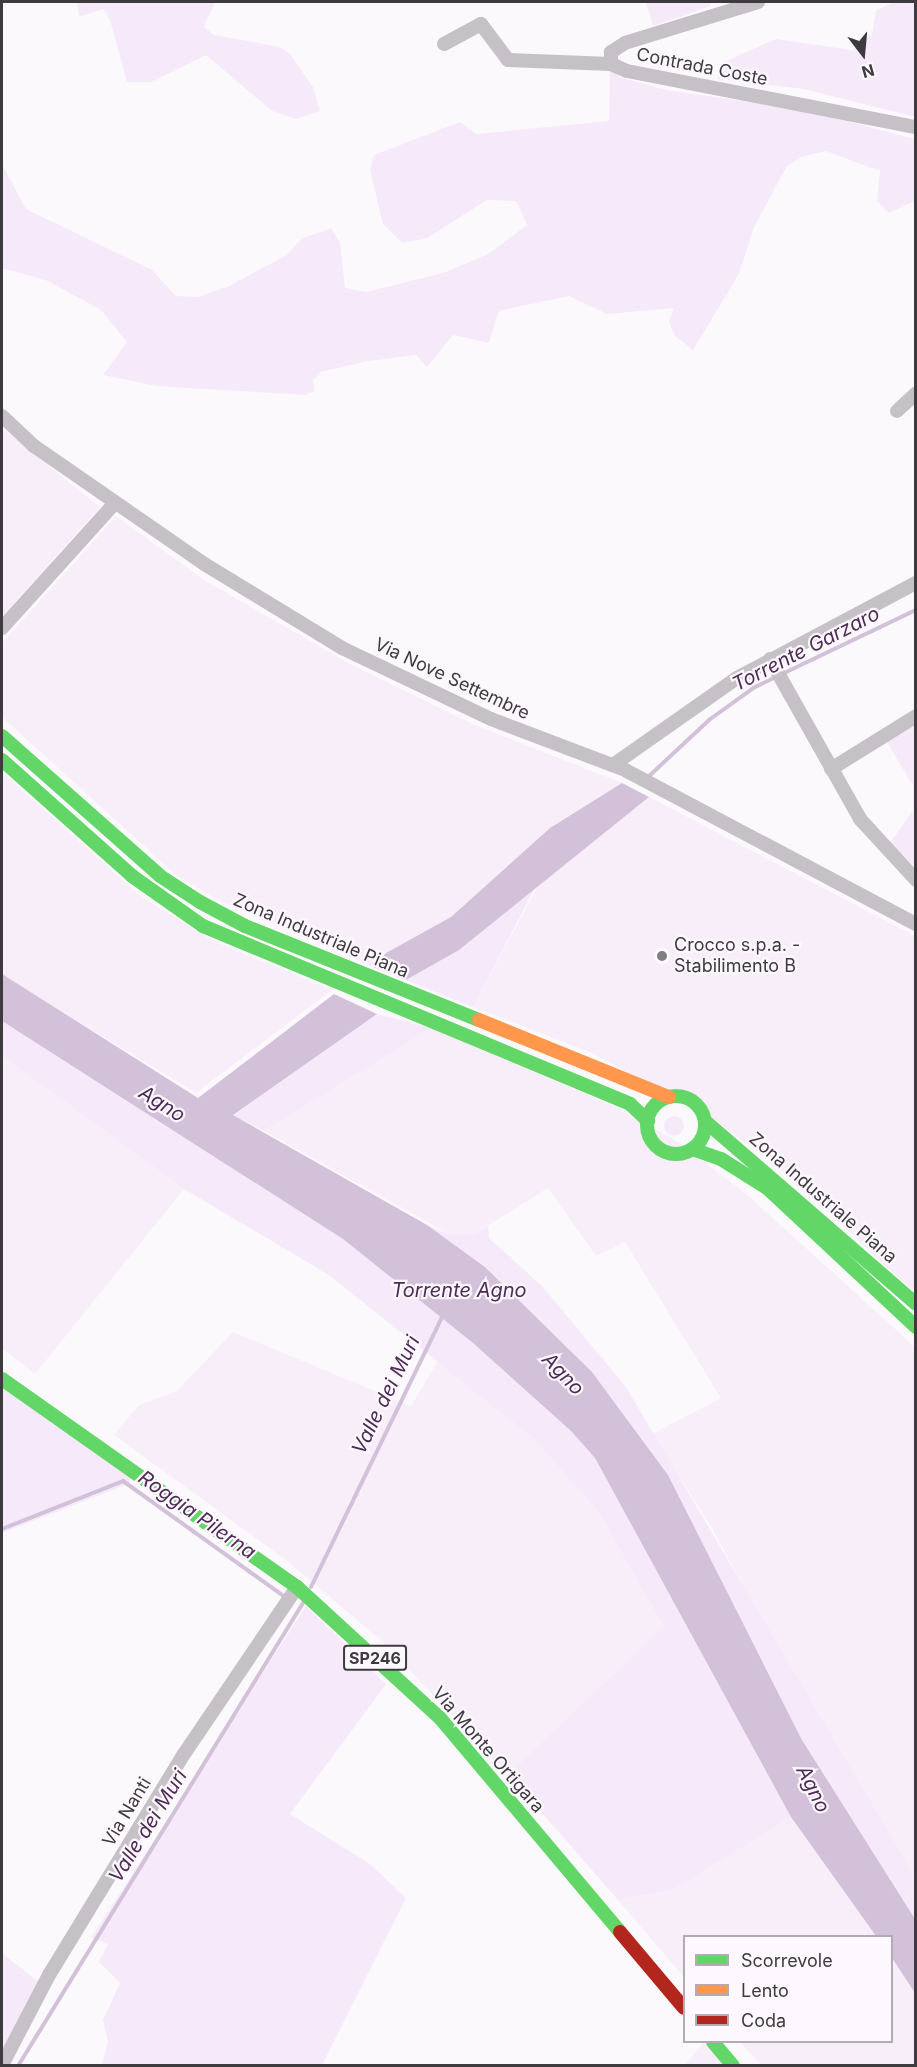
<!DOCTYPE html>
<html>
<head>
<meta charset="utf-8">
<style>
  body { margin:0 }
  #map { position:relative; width:917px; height:2067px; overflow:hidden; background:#fcf9fd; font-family:Inter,sans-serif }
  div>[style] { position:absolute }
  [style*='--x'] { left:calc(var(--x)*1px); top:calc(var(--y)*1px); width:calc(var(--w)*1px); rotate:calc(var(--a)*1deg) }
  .built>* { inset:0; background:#f7eefa }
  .green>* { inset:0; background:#f6eafa }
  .round { border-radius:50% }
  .water>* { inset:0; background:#d3c1d9 }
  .stream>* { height:4px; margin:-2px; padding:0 2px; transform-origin:2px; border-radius:2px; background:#d3c1d9 }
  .street>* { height:14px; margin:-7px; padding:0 7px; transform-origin:7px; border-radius:7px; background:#c5c1c6 }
  .fast>* { height:14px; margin:-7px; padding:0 7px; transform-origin:7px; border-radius:7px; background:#63d668 }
  .fast>.ring { margin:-7px; padding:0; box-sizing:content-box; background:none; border:14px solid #63d668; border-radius:50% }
  .slow>* { height:14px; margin:-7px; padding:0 7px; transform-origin:7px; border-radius:7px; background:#ff974d }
  .jam>* { height:14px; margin:-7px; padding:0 7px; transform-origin:7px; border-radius:7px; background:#b3261e }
  .dots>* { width:16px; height:16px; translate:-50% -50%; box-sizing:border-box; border:3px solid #fdf8fe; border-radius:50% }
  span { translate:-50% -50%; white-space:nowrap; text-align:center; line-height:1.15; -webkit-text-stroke:4.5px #fdf8fe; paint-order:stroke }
  .shield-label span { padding:2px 4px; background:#fdf8fe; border:2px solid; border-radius:4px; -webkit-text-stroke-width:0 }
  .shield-label { font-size:16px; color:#3e3b3f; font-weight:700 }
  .street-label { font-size:18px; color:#3e3b3f }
  .poi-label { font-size:18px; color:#3e3b3f }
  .left { translate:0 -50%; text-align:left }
  .water-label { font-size:20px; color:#4d2b56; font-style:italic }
  .frame { position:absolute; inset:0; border:3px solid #3e3b3f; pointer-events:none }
  .legend { position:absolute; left:683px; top:1935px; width:210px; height:108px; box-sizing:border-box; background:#fdf8fe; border:2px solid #b1acb2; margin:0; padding:8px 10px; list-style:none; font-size:18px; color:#3e3b3f }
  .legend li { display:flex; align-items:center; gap:12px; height:30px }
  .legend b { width:30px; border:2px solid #b1acb2 }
  .north { position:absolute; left:833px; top:24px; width:60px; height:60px; -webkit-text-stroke:4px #fdf8fe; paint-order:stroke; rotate:164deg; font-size:16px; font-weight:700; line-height:24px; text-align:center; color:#3e3b3f }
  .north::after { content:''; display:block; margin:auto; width:21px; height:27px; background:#3e3b3f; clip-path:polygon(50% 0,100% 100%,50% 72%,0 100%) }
</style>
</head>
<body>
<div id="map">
  <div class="built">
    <div style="clip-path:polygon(2px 428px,100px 507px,2px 617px)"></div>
    <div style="clip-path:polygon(116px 516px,204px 580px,352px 665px,475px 725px,622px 783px,550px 828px,451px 917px,386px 953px,373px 967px,220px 901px,176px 875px,2px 717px,2px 643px)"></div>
    <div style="clip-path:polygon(2px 772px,139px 895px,211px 940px,332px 990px,196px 1093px,9px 980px,2px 974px)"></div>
    <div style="clip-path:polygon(649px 797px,915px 936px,915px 1293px,784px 1172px,715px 1120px,592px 1053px,473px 1007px,538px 886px)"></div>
    <div style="clip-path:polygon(432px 1028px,609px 1104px,672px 1138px,743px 1191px,915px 1347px,915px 1877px,822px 1732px,712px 1528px,652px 1434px,721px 1398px,625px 1242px,596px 1256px,548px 1188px,473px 1235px,449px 1234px,264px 1131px)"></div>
    <div style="clip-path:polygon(2px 1056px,184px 1189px,35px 1374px,2px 1348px)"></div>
    <div style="clip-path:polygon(233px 1332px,411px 1406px,438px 1361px,534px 1439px,600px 1514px,665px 1627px,508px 1774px,384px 1643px,286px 1560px,114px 1435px,139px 1405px,177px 1391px)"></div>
    <div style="clip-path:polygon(791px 1817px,876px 1936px,684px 1936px,684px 1977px,618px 1900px,673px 1890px)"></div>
    <div style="clip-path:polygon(892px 1958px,915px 1993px,915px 2065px,761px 2065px,740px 2042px,892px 2042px)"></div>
    <div style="clip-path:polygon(704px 2042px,724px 2066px,684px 2066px)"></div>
  </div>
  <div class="green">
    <div style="clip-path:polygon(77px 2px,215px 2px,204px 27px,214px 35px,280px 47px,290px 54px,313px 87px,320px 111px,296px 119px,272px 111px,206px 55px,151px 82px,127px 82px,110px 20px,103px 9px,79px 17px)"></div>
    <div style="clip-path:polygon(646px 2px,710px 2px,711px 6px,653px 26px)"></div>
    <div style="clip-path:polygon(894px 2px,915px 2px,915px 117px,804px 89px,717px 79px,722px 63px,776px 39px,852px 50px,872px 35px,876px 10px)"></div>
    <div style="clip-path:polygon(610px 65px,620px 77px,666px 90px,800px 109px,915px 139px,916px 200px,889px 213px,877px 201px,880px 171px,826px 151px,801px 157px,787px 166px,754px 227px,739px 274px,693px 350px,675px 336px,669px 322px,674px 308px,607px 314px,569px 296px,499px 311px,489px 343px,453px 335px,427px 367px,416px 355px,367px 361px,321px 372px,313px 380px,315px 391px,305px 395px,156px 386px,103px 375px,127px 342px,101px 310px,48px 281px,2px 268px,2px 164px,26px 209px,152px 270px,176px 296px,197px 297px,227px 287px,287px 255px,301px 239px,331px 228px,340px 243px,345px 288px,366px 292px,446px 272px,488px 254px,527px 225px,516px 201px,487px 200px,427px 238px,402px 243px,383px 224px,370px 170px,374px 155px,460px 122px,476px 134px,609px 121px)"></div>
    <div style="clip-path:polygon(915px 722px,915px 867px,890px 843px,913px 810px,913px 786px,882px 733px)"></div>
    <div style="clip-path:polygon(535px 888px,473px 1007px,406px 980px,459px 950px)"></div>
    <div style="clip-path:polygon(377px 1014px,432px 1028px,264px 1131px,233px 1115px)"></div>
    <div style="clip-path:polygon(2px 1021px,343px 1239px,473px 1343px,571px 1431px,595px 1458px,791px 1817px,673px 1890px,618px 1900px,508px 1774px,664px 1627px,600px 1514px,534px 1439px,329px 1275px,184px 1189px,2px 1056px)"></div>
    <div class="round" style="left:664px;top:1116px;width:20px;height:20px"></div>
    <div style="clip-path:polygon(427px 1225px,449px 1234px,473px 1235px,488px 1226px,489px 1238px,543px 1287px,626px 1387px,915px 1877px,915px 1919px,802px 1740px,668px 1475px,592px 1372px,485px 1267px)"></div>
    <div style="clip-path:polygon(2px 1376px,133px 1476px,128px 1484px,2px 1533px)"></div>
    <div style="clip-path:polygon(306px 1606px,386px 1684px,290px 1814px,370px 1864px,406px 1898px,322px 2065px,102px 2065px,108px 2041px,103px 2020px,120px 1983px,99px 1962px,108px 1944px,91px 1938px)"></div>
    <div style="clip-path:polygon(2px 1953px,45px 1987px,10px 2053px,2px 2045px)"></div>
  </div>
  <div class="water">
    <div style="clip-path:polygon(622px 783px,649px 797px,459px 950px,406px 980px,373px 967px,386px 953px,451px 917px,550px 828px)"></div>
    <div style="clip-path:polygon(2px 974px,198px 1098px,334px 994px,377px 1014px,233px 1115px,427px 1225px,485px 1267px,592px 1372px,668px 1475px,802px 1740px,915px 1919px,915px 1993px,892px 1958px,892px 1936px,876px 1936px,791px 1817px,595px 1458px,571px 1431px,473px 1343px,343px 1239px,2px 1021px)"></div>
  </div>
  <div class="stream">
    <div style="--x:647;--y:778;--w:85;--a:-43.1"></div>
    <div style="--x:709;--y:720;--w:57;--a:-35.7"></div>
    <div style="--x:755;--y:687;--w:178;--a:-25.6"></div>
    <div style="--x:2;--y:1529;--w:130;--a:-21.6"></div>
    <div style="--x:123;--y:1481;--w:199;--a:35.6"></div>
    <div style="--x:311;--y:1587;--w:302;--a:-64.1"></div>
    <div style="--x:18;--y:2066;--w:544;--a:-58.39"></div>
  </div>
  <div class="street">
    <div style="--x:758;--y:2;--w:139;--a:162.9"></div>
    <div style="--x:625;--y:43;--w:17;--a:147"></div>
    <div style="--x:611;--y:52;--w:12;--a:90"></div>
    <div style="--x:611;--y:64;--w:17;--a:24"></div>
    <div style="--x:627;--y:71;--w:294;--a:11"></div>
    <div style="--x:444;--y:44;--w:42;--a:-28.4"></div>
    <div style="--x:481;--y:24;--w:45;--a:53.1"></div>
    <div style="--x:508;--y:60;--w:103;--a:2.2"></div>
    <div style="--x:897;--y:411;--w:26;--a:-43"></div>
    <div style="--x:2;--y:416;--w:44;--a:43.2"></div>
    <div style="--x:34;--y:446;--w:209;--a:34.7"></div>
    <div style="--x:206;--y:565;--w:159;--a:31.4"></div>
    <div style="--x:342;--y:648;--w:165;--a:25.5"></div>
    <div style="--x:491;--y:719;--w:143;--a:20.8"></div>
    <div style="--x:625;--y:770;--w:329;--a:27.9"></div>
    <div style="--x:2;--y:628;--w:169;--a:-47.9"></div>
    <div style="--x:770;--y:659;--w:184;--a:60.6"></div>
    <div style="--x:860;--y:819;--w:83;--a:47.4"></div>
    <div style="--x:613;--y:765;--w:151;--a:-35.1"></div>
    <div style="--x:737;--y:678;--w:203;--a:-28"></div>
    <div style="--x:831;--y:769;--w:100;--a:-31.9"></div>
    <div style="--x:2;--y:2065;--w:102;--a:-62.4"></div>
    <div style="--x:49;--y:1975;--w:259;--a:-58.6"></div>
    <div style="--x:184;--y:1754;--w:202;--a:-55.9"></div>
  </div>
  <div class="fast">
    <div style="--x:2;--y:736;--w:211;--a:41.5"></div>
    <div style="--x:160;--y:876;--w:48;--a:33"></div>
    <div style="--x:200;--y:902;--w:51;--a:28.1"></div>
    <div style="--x:245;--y:926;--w:252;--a:21.9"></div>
    <div style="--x:2;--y:760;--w:174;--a:41.7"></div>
    <div style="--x:132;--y:876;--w:87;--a:35.2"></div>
    <div style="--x:203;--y:926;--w:463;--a:22.6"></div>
    <div style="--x:630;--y:1104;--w:25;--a:43"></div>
    <div class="ring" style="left:647px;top:1096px;width:44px;height:44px"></div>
    <div style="--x:705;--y:1121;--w:279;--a:40.9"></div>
    <div style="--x:692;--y:1149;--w:31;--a:19"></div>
    <div style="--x:721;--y:1159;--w:54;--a:32.2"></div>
    <div style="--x:767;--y:1188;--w:204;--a:43"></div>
    <div style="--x:2;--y:1379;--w:361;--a:35.2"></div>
    <div style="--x:297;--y:1587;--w:194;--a:42.5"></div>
    <div style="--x:440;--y:1718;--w:280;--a:49.9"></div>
    <div style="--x:713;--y:2042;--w:31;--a:50"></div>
  </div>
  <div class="slow">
    <div style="--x:479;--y:1020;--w:205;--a:22.1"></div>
  </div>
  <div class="jam">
    <div style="--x:620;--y:1932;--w:99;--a:49.9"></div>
  </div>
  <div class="dots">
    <div style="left:662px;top:956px;background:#807e82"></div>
  </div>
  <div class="shield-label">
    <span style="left:375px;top:1658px">SP246</span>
  </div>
  <div class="street-label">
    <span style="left:702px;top:67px;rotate:11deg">Contrada Coste</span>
    <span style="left:452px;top:679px;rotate:25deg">Via Nove Settembre</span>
    <span style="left:321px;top:936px;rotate:23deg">Zona Industriale Piana</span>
    <span style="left:823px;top:1198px;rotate:41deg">Zona Industriale Piana</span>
    <span style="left:488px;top:1750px;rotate:49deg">Via Monte Ortigara</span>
    <span style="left:127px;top:1812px;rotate:-59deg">Via Nanti</span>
  </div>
  <div class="poi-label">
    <span class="left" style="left:674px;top:956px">Crocco s.p.a. -<br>Stabilimento B</span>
  </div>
  <div class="water-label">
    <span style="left:806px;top:649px;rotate:-27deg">Torrente Garzaro</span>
    <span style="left:162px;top:1104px;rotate:32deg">Agno</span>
    <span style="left:459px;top:1290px">Torrente Agno</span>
    <span style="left:563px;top:1374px;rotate:46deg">Agno</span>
    <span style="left:386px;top:1395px;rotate:-64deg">Valle dei Muri</span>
    <span style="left:197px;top:1515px;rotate:35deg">Roggia Pilerna</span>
    <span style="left:813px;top:1789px;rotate:63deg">Agno</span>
    <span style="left:148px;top:1826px;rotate:-58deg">Valle dei Muri</span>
  </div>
  <div class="frame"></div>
  <ul class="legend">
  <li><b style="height:8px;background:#63d668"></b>Scorrevole</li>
  <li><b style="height:8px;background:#ff974d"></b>Lento</li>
  <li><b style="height:8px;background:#b3261e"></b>Coda</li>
  </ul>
  <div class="north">N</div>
</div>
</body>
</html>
